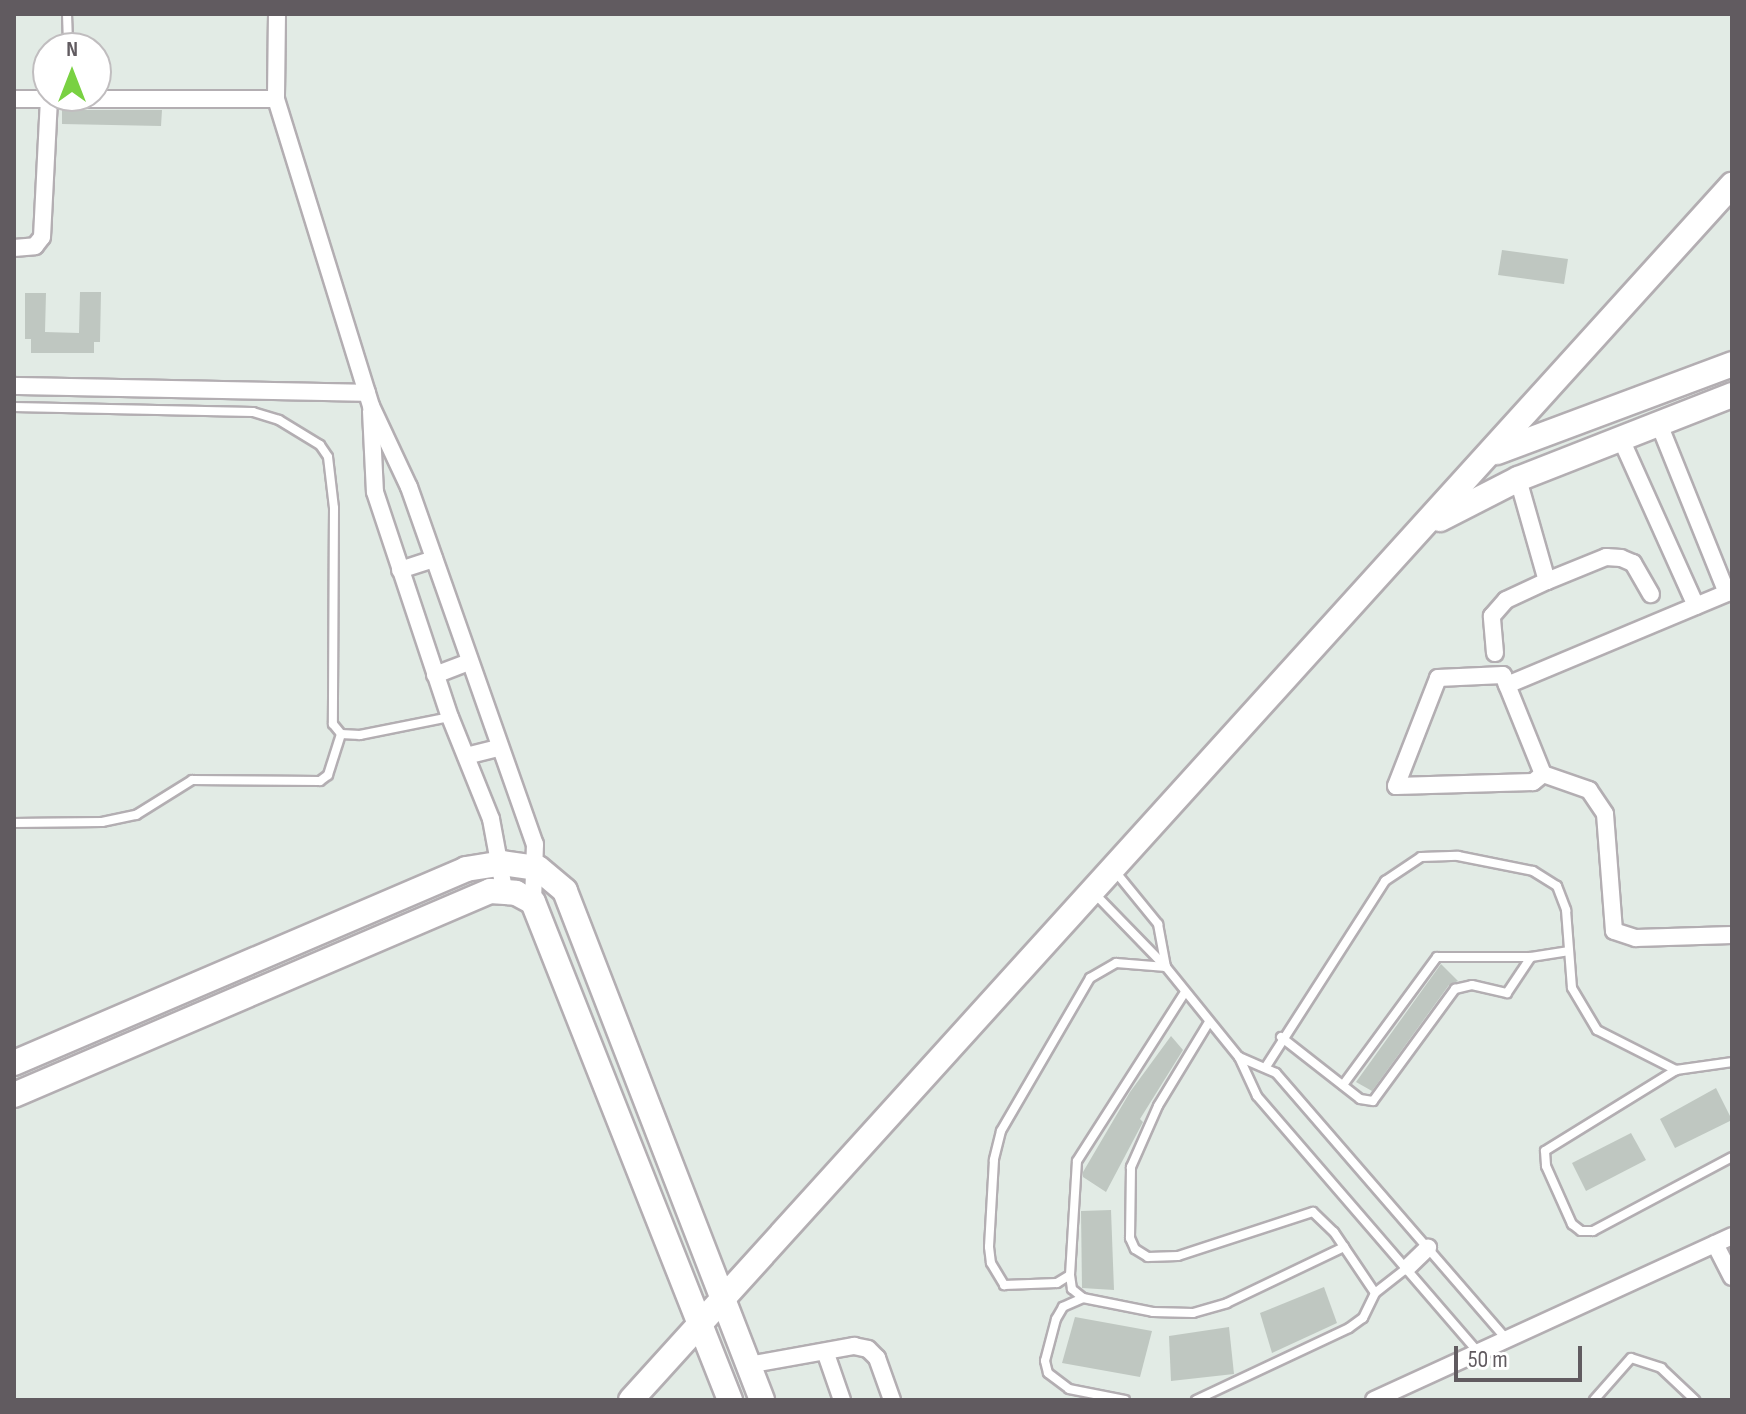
<!DOCTYPE html>
<html>
<head>
<meta charset="utf-8">
<style>
  body { margin:0 }
  #map { position:relative; width:1746px; height:1414px; overflow:hidden; background:#e2ebe5; font-family:"Sofia Sans Condensed",sans-serif }
  div>[style] { position:absolute }
  [style*='--x'] { left:calc(var(--x)*1px); top:calc(var(--y)*1px); width:calc(var(--w)*1px); rotate:calc(var(--a)*1deg) }
  .building>* { inset:0; background:#bfc7c1 }
  .roads { filter:drop-shadow(2px 0 #b3aeb2) drop-shadow(-2px 0 #b3aeb2) drop-shadow(0 2px #b3aeb2) drop-shadow(0 -2px #b3aeb2) }
  .lane>* { height:8px; margin:-4px; padding:0 4px; transform-origin:4px; border-radius:4px; background:#fff }
  .street>* { height:16px; margin:-8px; padding:0 8px; transform-origin:8px; border-radius:8px; background:#fff }
  .secondary>* { height:24px; margin:-12px; padding:0 12px; transform-origin:12px; border-radius:12px; background:#fff }
  span { translate:-50% -50%; white-space:nowrap; text-align:center; line-height:1.15; -webkit-text-stroke:6px #fff; paint-order:stroke }
  .frame { position:absolute; inset:0; border:16px solid #615b60; pointer-events:none }
  .north { position:absolute; left:32px; top:32px; width:80px; height:80px; box-sizing:border-box; background:#fff; border:2px solid #c0bdbf; border-radius:50%; rotate:0deg; font-size:22px; font-weight:700; line-height:32px; text-align:center; color:#615b60 }
  .north::after { content:''; display:block; margin:auto; width:28px; height:36px; background:#79d142; clip-path:polygon(50% 0,100% 100%,50% 72%,0 100%) }
  .scale { position:absolute; left:1454px; top:1346px; width:128px; height:36px; box-sizing:border-box; border:4px solid #615b60; border-top:0; padding-left:10px; font-size:24px; line-height:28px; white-space:nowrap; color:#615b60; -webkit-text-stroke:6px #fff; paint-order:stroke }
</style>
</head>
<body>
<div id="map">
  <div class="building">
    <div style="clip-path:polygon(62px 110px,162px 110px,161px 126px,62px 124px)"></div>
    <div style="clip-path:polygon(1502px 250px,1568px 259px,1564px 284px,1498px 275px)"></div>
    <div style="clip-path:polygon(80px 292px,101px 292px,100px 342px,94px 342px,94px 353px,31px 353px,31px 339px,25px 339px,25px 293px,46px 293px,45px 332px,79px 333px)"></div>
    <div style="clip-path:polygon(1441px 964px,1458px 981px,1449px 985px,1372px 1091px,1356px 1082px)"></div>
    <div style="clip-path:polygon(1171px 1036px,1183px 1050px,1140px 1119px,1143px 1122px,1106px 1192px,1083px 1177px,1083px 1172px,1130px 1092px)"></div>
    <div style="clip-path:polygon(1716px 1088px,1732px 1120px,1675px 1148px,1660px 1119px)"></div>
    <div style="clip-path:polygon(1631px 1133px,1646px 1160px,1586px 1191px,1572px 1163px)"></div>
    <div style="clip-path:polygon(1111px 1210px,1114px 1290px,1082px 1288px,1081px 1211px)"></div>
    <div style="clip-path:polygon(1324px 1287px,1337px 1323px,1272px 1353px,1260px 1313px)"></div>
    <div style="clip-path:polygon(1075px 1317px,1152px 1331px,1140px 1377px,1062px 1363px)"></div>
    <div style="clip-path:polygon(1229px 1327px,1234px 1374px,1171px 1381px,1169px 1336px)"></div>
  </div>
  <div class="roads">
    <div class="lane">
      <div style="--x:67;--y:14;--w:34;--a:88"></div>
      <div style="--x:14;--y:407;--w:239;--a:1.2"></div>
      <div style="--x:253;--y:412;--w:27;--a:17"></div>
      <div style="--x:279;--y:420;--w:48;--a:31.4"></div>
      <div style="--x:320;--y:445;--w:14;--a:56"></div>
      <div style="--x:328;--y:457;--w:51;--a:83.3"></div>
      <div style="--x:334;--y:508;--w:216;--a:90.3"></div>
      <div style="--x:333;--y:724;--w:13;--a:51"></div>
      <div style="--x:341;--y:734;--w:19;--a:3"></div>
      <div style="--x:360;--y:735;--w:92;--a:-11.3"></div>
      <div style="--x:14;--y:823;--w:88;--a:-0.7"></div>
      <div style="--x:102;--y:822;--w:35;--a:-12"></div>
      <div style="--x:136;--y:815;--w:66;--a:-32"></div>
      <div style="--x:192;--y:780;--w:128;--a:0.4"></div>
      <div style="--x:320;--y:781;--w:10;--a:-37"></div>
      <div style="--x:328;--y:775;--w:43;--a:-72.4"></div>
      <div style="--x:1114;--y:870;--w:70;--a:50.8"></div>
      <div style="--x:1158;--y:924;--w:44;--a:79.5"></div>
      <div style="--x:1095;--y:894;--w:102;--a:45.8"></div>
      <div style="--x:1166;--y:967;--w:116;--a:51"></div>
      <div style="--x:1239;--y:1057;--w:43;--a:65.2"></div>
      <div style="--x:1257;--y:1096;--w:341;--a:49.2"></div>
      <div style="--x:1166;--y:967;--w:50;--a:-175.4"></div>
      <div style="--x:1116;--y:963;--w:30;--a:150"></div>
      <div style="--x:1090;--y:978;--w:177;--a:120.2"></div>
      <div style="--x:1001;--y:1131;--w:30;--a:104"></div>
      <div style="--x:994;--y:1160;--w:87;--a:93.3"></div>
      <div style="--x:989;--y:1247;--w:16;--a:83"></div>
      <div style="--x:991;--y:1263;--w:26;--a:59"></div>
      <div style="--x:1004;--y:1285;--w:53;--a:-2.2"></div>
      <div style="--x:1057;--y:1283;--w:15;--a:-32"></div>
      <div style="--x:1070;--y:1275;--w:114;--a:-86.5"></div>
      <div style="--x:1077;--y:1161;--w:201;--a:-57.4"></div>
      <div style="--x:1209;--y:1022;--w:98;--a:121.3"></div>
      <div style="--x:1158;--y:1106;--w:67;--a:113.9"></div>
      <div style="--x:1131;--y:1167;--w:71;--a:90.8"></div>
      <div style="--x:1130;--y:1238;--w:12;--a:66"></div>
      <div style="--x:1135;--y:1249;--w:15;--a:32"></div>
      <div style="--x:1148;--y:1257;--w:30;--a:-2"></div>
      <div style="--x:1178;--y:1256;--w:142;--a:-18.1"></div>
      <div style="--x:1313;--y:1212;--w:29;--a:44"></div>
      <div style="--x:1334;--y:1232;--w:73;--a:56.1"></div>
      <div style="--x:1281;--y:1037;--w:100;--a:38.1"></div>
      <div style="--x:1360;--y:1099;--w:13;--a:9"></div>
      <div style="--x:1373;--y:1101;--w:139;--a:-53.8"></div>
      <div style="--x:1455;--y:989;--w:17;--a:-13"></div>
      <div style="--x:1472;--y:985;--w:36;--a:13"></div>
      <div style="--x:1507;--y:993;--w:43;--a:-56.3"></div>
      <div style="--x:1239;--y:1057;--w:40;--a:23.4"></div>
      <div style="--x:1276;--y:1073;--w:353;--a:49.1"></div>
      <div style="--x:1267;--y:1065;--w:219;--a:-57.3"></div>
      <div style="--x:1385;--y:881;--w:43;--a:-33.7"></div>
      <div style="--x:1421;--y:857;--w:37;--a:-2"></div>
      <div style="--x:1458;--y:856;--w:76;--a:11.3"></div>
      <div style="--x:1533;--y:871;--w:28;--a:32"></div>
      <div style="--x:1557;--y:886;--w:26;--a:69"></div>
      <div style="--x:1566;--y:910;--w:78;--a:85.6"></div>
      <div style="--x:1572;--y:988;--w:49;--a:59.2"></div>
      <div style="--x:1597;--y:1030;--w:89;--a:26.9"></div>
      <div style="--x:1676;--y:1070;--w:57;--a:-8.1"></div>
      <div style="--x:1676;--y:1070;--w:154;--a:148.3"></div>
      <div style="--x:1545;--y:1151;--w:15;--a:86"></div>
      <div style="--x:1546;--y:1166;--w:64;--a:65.9"></div>
      <div style="--x:1572;--y:1224;--w:11;--a:38"></div>
      <div style="--x:1581;--y:1231;--w:12;--a:0"></div>
      <div style="--x:1593;--y:1231;--w:157;--a:-28"></div>
      <div style="--x:1343;--y:1085;--w:159;--a:-53.7"></div>
      <div style="--x:1437;--y:957;--w:94;--a:0"></div>
      <div style="--x:1531;--y:957;--w:37;--a:-9"></div>
      <div style="--x:1070;--y:1275;--w:14;--a:82"></div>
      <div style="--x:1072;--y:1289;--w:14;--a:39"></div>
      <div style="--x:1083;--y:1298;--w:71;--a:11.3"></div>
      <div style="--x:1153;--y:1312;--w:40;--a:1.4"></div>
      <div style="--x:1193;--y:1313;--w:35;--a:-16"></div>
      <div style="--x:1227;--y:1303;--w:130;--a:-25.6"></div>
      <div style="--x:1083;--y:1298;--w:22;--a:156"></div>
      <div style="--x:1063;--y:1307;--w:14;--a:120"></div>
      <div style="--x:1056;--y:1319;--w:43;--a:104.7"></div>
      <div style="--x:1045;--y:1361;--w:12;--a:76"></div>
      <div style="--x:1048;--y:1373;--w:26;--a:37"></div>
      <div style="--x:1069;--y:1389;--w:57;--a:11.1"></div>
      <div style="--x:1196;--y:1400;--w:169;--a:-25.2"></div>
      <div style="--x:1349;--y:1328;--w:17;--a:-36"></div>
      <div style="--x:1363;--y:1318;--w:28;--a:-64"></div>
      <div style="--x:1375;--y:1293;--w:42;--a:-38.2"></div>
      <div style="--x:1594;--y:1400;--w:56;--a:-48.6"></div>
      <div style="--x:1631;--y:1358;--w:32;--a:18"></div>
      <div style="--x:1661;--y:1368;--w:47;--a:43.3"></div>
    </div>
    <div class="street">
      <div style="--x:277;--y:14;--w:85;--a:90.7"></div>
      <div style="--x:276;--y:99;--w:321;--a:72.8"></div>
      <div style="--x:371;--y:406;--w:89;--a:64.9"></div>
      <div style="--x:409;--y:487;--w:379;--a:70.6"></div>
      <div style="--x:535;--y:844;--w:58;--a:92"></div>
      <div style="--x:14;--y:99;--w:262;--a:0"></div>
      <div style="--x:14;--y:248;--w:21;--a:-5"></div>
      <div style="--x:35;--y:246;--w:11;--a:-52"></div>
      <div style="--x:42;--y:237;--w:138;--a:-87.1"></div>
      <div style="--x:14;--y:386;--w:353;--a:1.1"></div>
      <div style="--x:371;--y:411;--w:81;--a:87.2"></div>
      <div style="--x:375;--y:492;--w:237;--a:71.6"></div>
      <div style="--x:450;--y:717;--w:110;--a:68.1"></div>
      <div style="--x:491;--y:819;--w:71;--a:79.5"></div>
      <div style="--x:1659;--y:424;--w:182;--a:68.1"></div>
      <div style="--x:1621;--y:439;--w:183;--a:65.8"></div>
      <div style="--x:400;--y:570;--w:36;--a:-18"></div>
      <div style="--x:1547;--y:581;--w:64;--a:-22.1"></div>
      <div style="--x:1606;--y:557;--w:15;--a:4"></div>
      <div style="--x:1621;--y:558;--w:13;--a:23"></div>
      <div style="--x:1633;--y:563;--w:36;--a:60"></div>
      <div style="--x:1495;--y:653;--w:37;--a:-95"></div>
      <div style="--x:1492;--y:616;--w:21;--a:-49"></div>
      <div style="--x:1506;--y:600;--w:45;--a:-24.9"></div>
      <div style="--x:1547;--y:581;--w:106;--a:-105.9"></div>
      <div style="--x:435;--y:675;--w:36;--a:-21"></div>
      <div style="--x:1507;--y:685;--w:244;--a:-22.7"></div>
      <div style="--x:466;--y:756;--w:34;--a:-14"></div>
      <div style="--x:1543;--y:774;--w:13;--a:141"></div>
      <div style="--x:1533;--y:782;--w:137;--a:178.3"></div>
      <div style="--x:1396;--y:786;--w:116;--a:-68.7"></div>
      <div style="--x:1438;--y:678;--w:65;--a:-2.6"></div>
      <div style="--x:1503;--y:675;--w:107;--a:68"></div>
      <div style="--x:1543;--y:774;--w:49;--a:19.2"></div>
      <div style="--x:1589;--y:790;--w:29;--a:56"></div>
      <div style="--x:1605;--y:814;--w:117;--a:85.6"></div>
      <div style="--x:1614;--y:931;--w:23;--a:18"></div>
      <div style="--x:1636;--y:938;--w:96;--a:-1.8"></div>
      <div style="--x:1715;--y:1244;--w:37;--a:63"></div>
      <div style="--x:1408;--y:1267;--w:28;--a:-44"></div>
      <div style="--x:826;--y:1354;--w:49;--a:70.8"></div>
      <div style="--x:748;--y:1365;--w:108;--a:-10.2"></div>
      <div style="--x:854;--y:1346;--w:14;--a:12"></div>
      <div style="--x:868;--y:1349;--w:13;--a:45"></div>
      <div style="--x:877;--y:1358;--w:45;--a:70.3"></div>
      <div style="--x:1374;--y:1400;--w:394;--a:-24.6"></div>
    </div>
    <div class="secondary">
      <div style="--x:1497;--y:452;--w:251;--a:-20.5"></div>
      <div style="--x:1440;--y:519;--w:88;--a:-27.1"></div>
      <div style="--x:1518;--y:479;--w:230;--a:-21.4"></div>
      <div style="--x:14;--y:1063;--w:492;--a:-23.2"></div>
      <div style="--x:466;--y:869;--w:36;--a:-9"></div>
      <div style="--x:502;--y:863;--w:36;--a:8"></div>
      <div style="--x:538;--y:868;--w:35;--a:40"></div>
      <div style="--x:565;--y:891;--w:546;--a:68.84"></div>
      <div style="--x:14;--y:1095;--w:518;--a:-23.2"></div>
      <div style="--x:490;--y:891;--w:26;--a:4"></div>
      <div style="--x:516;--y:893;--w:19;--a:28"></div>
      <div style="--x:533;--y:902;--w:536;--a:68.42"></div>
      <div style="--x:631;--y:1400;--w:1640;--a:-47.82"></div>
    </div>
  </div>
  <div class="frame"></div>
  <div class="north">N</div>
  <div class="scale">50 m</div>
</div>
</body>
</html>
